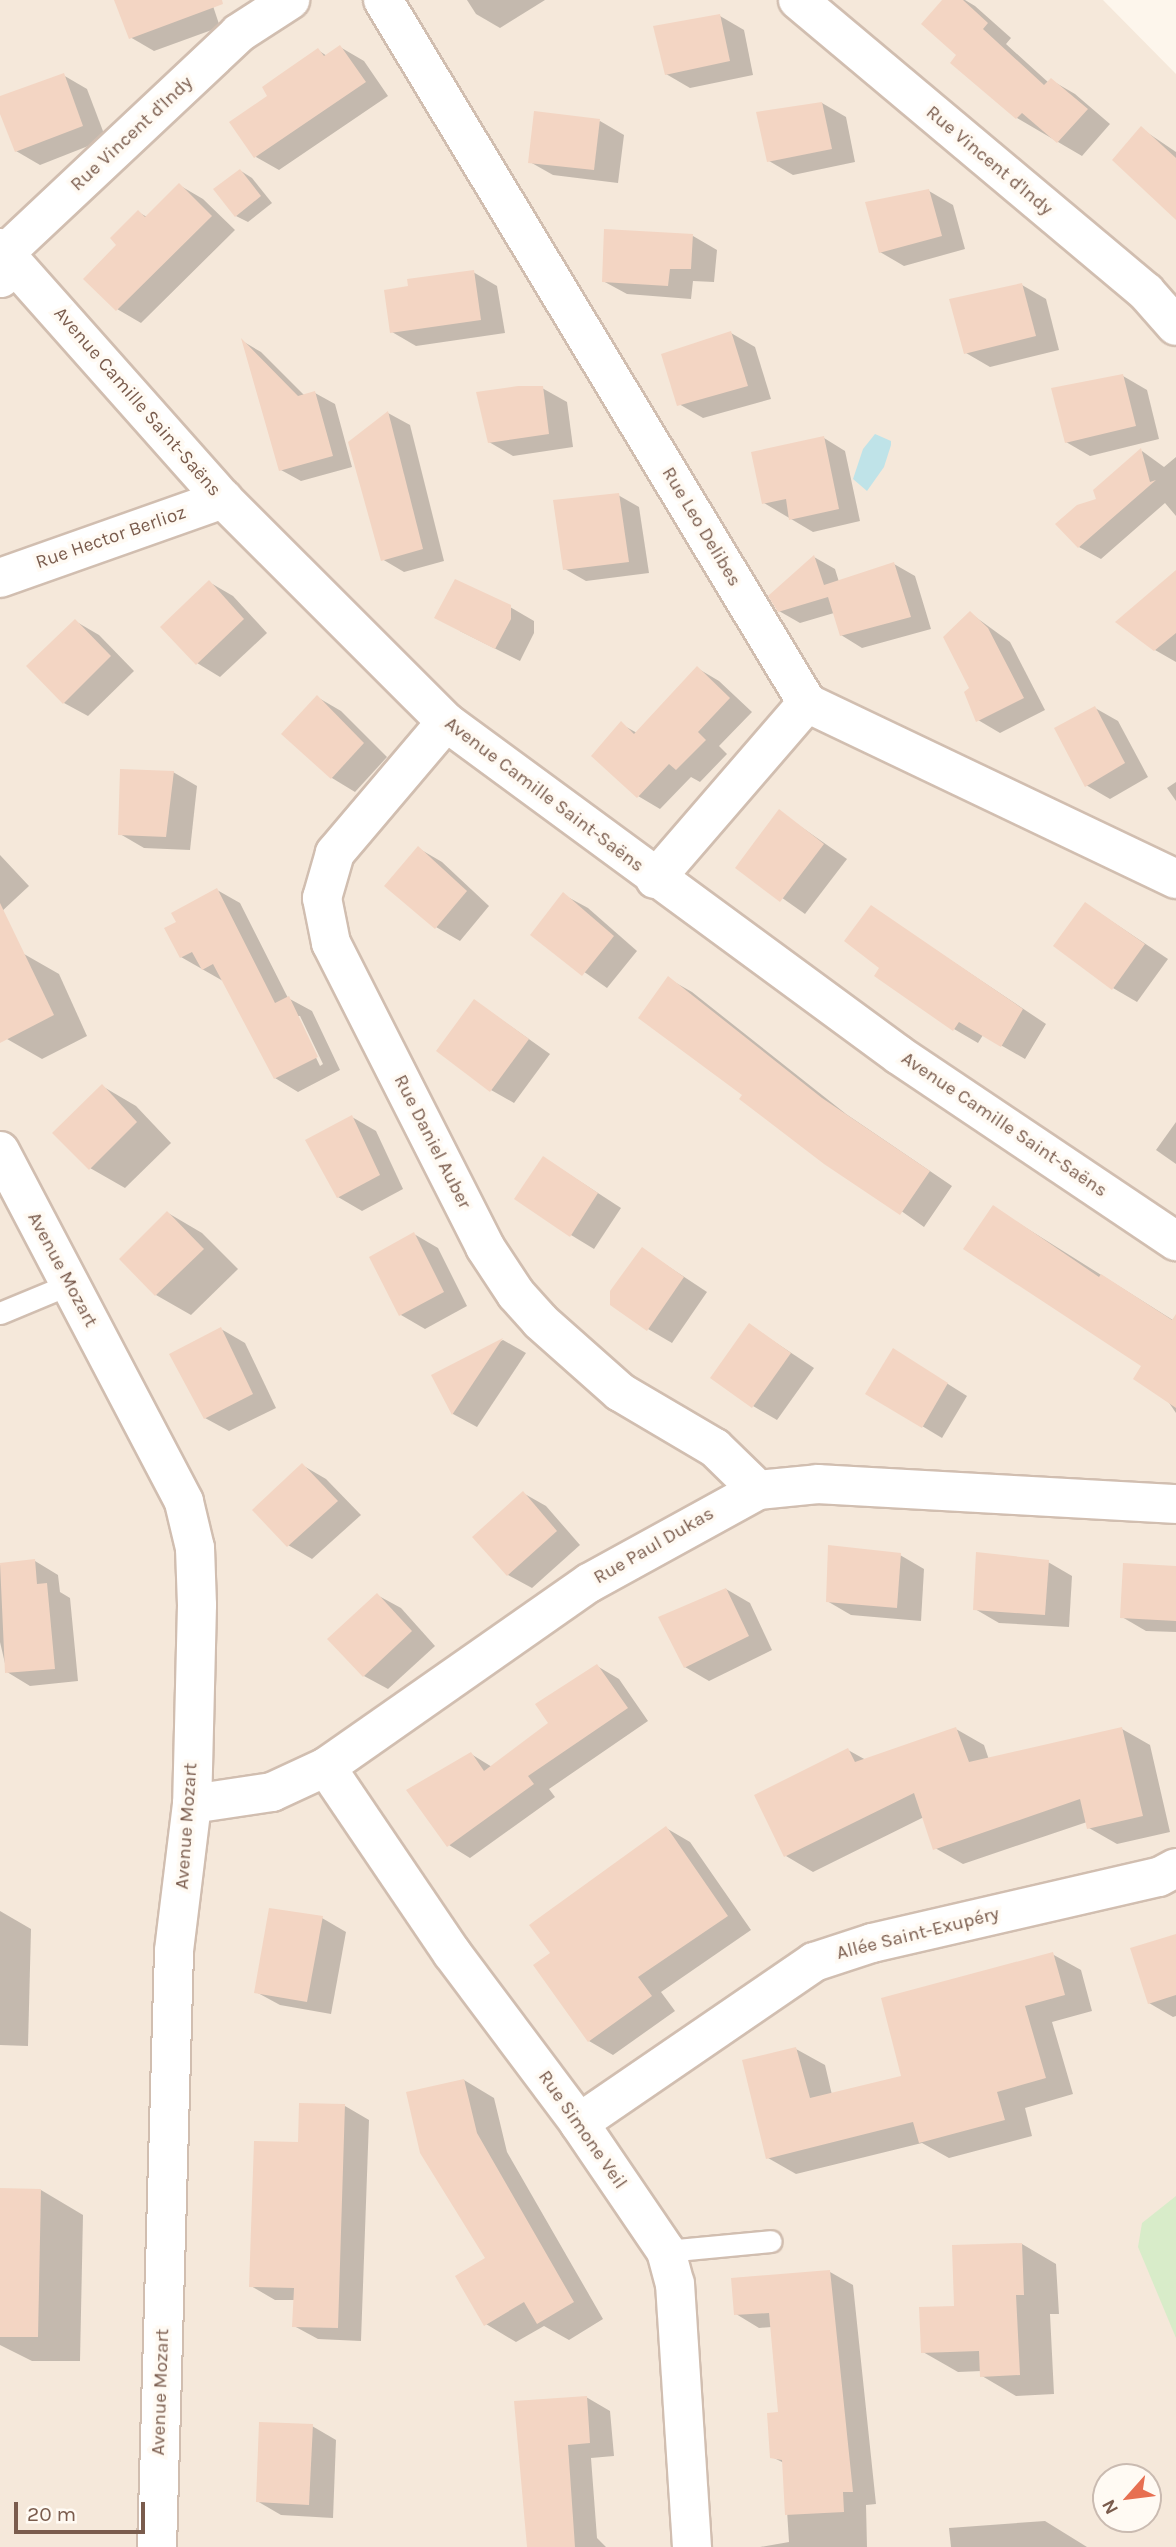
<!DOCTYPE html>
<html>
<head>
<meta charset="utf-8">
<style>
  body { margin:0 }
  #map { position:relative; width:1176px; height:2547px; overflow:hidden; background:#fdf6ec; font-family:Karla,sans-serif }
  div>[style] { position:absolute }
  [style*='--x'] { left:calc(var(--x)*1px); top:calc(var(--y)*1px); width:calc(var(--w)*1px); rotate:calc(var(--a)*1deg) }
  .residential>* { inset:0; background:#f5e8da }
  .green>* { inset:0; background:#d8ecc9 }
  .water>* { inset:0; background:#bfe3e8 }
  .shadow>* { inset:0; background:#0003 }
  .building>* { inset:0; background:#f3d5c3 }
  .roads { filter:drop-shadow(2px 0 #d1beb0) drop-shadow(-2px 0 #d1beb0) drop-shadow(0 2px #d1beb0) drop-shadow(0 -2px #d1beb0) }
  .lane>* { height:21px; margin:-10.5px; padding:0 10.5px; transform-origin:10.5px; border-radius:10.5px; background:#fff }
  .street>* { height:38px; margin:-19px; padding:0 19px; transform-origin:19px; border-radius:19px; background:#fff }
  span { translate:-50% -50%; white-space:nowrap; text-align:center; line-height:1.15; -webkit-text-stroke:7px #fffaf3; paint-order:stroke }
  .street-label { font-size:19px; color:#7a5c4d }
  .north { position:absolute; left:1092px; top:2463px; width:70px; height:70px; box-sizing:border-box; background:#fffaf3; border:2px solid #cabbb1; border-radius:50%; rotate:242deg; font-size:19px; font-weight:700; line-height:28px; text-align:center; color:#7a5c4d }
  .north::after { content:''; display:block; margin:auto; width:24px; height:32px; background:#e76f51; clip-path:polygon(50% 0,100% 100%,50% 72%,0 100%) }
  .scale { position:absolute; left:14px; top:2502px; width:131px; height:32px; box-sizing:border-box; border:4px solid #7a5c4d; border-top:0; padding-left:9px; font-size:21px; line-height:24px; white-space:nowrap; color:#7a5c4d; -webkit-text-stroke:5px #fffaf3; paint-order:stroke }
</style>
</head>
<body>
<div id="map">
  <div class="residential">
    <div style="clip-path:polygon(evenodd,0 0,1103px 0,1176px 74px,1176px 2547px,0 2547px,0 0,1106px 2477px,1148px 2477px,1148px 2519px,1106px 2519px,1106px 2477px)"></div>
  </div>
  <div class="green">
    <div style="clip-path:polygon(1176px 2196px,1176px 2338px,1138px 2247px,1142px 2223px)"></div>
  </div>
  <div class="water">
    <div style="clip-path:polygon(875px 434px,891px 441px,891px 445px,884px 467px,867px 491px,853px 479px,863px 449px)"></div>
  </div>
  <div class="shadow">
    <div style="clip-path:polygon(116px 0,211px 0,220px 27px,154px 51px,130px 37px)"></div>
    <div style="clip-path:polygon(467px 0,545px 0,500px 28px,476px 14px)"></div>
    <div style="clip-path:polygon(944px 0,965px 0,975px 6px,1011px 38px,1006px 44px,1049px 83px,1051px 80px,1075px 94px,1110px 124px,1082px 156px,1017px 118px,953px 63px,959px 55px)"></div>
    <div style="clip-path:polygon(720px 16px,744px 30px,753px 75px,690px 88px,666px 74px)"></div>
    <div style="clip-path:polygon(340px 47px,364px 61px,388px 96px,279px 170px,256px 157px,270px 96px,318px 50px,327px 56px)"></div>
    <div style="clip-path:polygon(63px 75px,87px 89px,106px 139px,40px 165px,16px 151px,0 98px)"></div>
    <div style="clip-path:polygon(822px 103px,846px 117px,855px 162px,793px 175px,769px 161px)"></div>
    <div style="clip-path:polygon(600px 121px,624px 135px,618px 183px,553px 175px,530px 162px)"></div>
    <div style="clip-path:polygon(1142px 129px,1176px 152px,1176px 213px)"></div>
    <div style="clip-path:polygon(241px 171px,252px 178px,272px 203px,248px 222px,236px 216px)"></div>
    <div style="clip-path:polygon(179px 185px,203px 199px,235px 230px,141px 323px,117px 309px,119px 245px,138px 212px,147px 217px)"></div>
    <div style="clip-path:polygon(929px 191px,953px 205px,965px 249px,904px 266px,880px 252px)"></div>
    <div style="clip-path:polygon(693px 236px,717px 250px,714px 282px,693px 281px,691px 299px,627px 294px,603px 281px)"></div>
    <div style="clip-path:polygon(473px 272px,497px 286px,505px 333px,416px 346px,392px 332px)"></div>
    <div style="clip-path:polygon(1022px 285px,1046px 299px,1059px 350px,990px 367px,966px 353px)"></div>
    <div style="clip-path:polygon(731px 333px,755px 347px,771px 399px,703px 418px,679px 404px)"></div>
    <div style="clip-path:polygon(244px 342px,261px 352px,305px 396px,315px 393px,335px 404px,352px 467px,301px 481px,281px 470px)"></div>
    <div style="clip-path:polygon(1123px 376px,1147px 390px,1159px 439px,1090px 456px,1066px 442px)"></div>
    <div style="clip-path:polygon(542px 388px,567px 402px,573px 447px,513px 456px,489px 442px)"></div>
    <div style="clip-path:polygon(388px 413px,410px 425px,444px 561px,404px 572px,382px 559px)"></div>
    <div style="clip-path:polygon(824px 438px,845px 451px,860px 521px,813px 532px,764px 503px)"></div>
    <div style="clip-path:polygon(1142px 451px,1164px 467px,1176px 457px,1176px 516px,1165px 503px,1101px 559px,1079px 547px,1098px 500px)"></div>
    <div style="clip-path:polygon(618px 495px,639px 507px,649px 573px,586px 581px,565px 569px)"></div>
    <div style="clip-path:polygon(814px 557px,835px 569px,839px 582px,894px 564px,915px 576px,931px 629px,862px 648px,841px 635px,834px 613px,800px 623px,779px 611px)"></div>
    <div style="clip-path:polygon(1176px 572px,1176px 662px,1155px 650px)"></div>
    <div style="clip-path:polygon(209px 582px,233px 596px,267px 633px,220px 677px,197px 663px)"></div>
    <div style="clip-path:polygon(510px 607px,534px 621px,534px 633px,520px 661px,460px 631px)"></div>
    <div style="clip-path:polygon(970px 613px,1010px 642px,1045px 710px,1000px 733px,978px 720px,971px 689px)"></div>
    <div style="clip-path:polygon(75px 621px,99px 635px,134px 671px,88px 716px,64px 703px)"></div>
    <div style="clip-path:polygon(697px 668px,719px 681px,752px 712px,719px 746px,727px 754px,700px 782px,691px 777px,660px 809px,638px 796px,621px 724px,637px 733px)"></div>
    <div style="clip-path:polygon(317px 697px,341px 711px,387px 757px,355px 792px,332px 778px)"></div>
    <div style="clip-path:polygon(1095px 708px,1118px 721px,1148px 777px,1110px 799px,1086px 785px)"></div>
    <div style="clip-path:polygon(173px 772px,197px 786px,190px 850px,144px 848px,120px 834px)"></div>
    <div style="clip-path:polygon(1176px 782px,1176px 801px,1167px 788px)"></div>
    <div style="clip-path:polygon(780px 812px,847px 859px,805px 914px,738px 867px)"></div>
    <div style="clip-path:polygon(418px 848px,442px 862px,489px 906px,460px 941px,436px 927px)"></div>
    <div style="clip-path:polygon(0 855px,29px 886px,0 913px)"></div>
    <div style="clip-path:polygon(evenodd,217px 890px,240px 903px,288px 998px,312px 1011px,340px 1070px,298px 1092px,275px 1078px,223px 981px,181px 957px,178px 922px,217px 890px,296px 1016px,300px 1016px,323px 1064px,320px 1066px,296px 1016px)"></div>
    <div style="clip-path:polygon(564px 895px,588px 908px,637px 951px,607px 988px,532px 935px)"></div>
    <div style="clip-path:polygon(1086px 904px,1168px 959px,1137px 1002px,1113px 988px)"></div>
    <div style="clip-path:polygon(871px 907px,1046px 1024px,1025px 1059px,983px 1035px,978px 1043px,954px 1029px,882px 967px)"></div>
    <div style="clip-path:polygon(24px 954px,59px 974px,87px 1036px,42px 1059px,7px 1039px,0 1025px,0 965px)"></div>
    <div style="clip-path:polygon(669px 979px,692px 992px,846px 1114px,952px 1186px,924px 1227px,742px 1099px,745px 1094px)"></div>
    <div style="clip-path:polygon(475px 1001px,550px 1054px,514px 1103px,491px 1090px)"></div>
    <div style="clip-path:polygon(102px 1086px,136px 1106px,171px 1143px,125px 1188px,90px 1168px)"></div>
    <div style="clip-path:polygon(352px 1117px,376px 1131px,403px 1189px,362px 1211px,338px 1197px)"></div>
    <div style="clip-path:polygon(1176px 1122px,1176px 1164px,1156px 1150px)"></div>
    <div style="clip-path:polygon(544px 1158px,621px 1208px,594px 1249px,571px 1235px)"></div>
    <div style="clip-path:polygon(993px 1207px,1176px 1322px,1176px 1413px,1144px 1366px)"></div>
    <div style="clip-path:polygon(168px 1213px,202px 1233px,238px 1269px,191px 1315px,156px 1295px)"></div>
    <div style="clip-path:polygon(414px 1234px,438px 1248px,467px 1306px,425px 1329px,401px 1315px)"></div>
    <div style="clip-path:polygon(642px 1249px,707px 1292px,672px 1343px,648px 1329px)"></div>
    <div style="clip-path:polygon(749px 1325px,814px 1368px,777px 1420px,753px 1406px)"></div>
    <div style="clip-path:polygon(221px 1329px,245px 1343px,276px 1408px,229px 1431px,205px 1418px)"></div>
    <div style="clip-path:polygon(503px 1340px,526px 1353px,477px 1427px,453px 1414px,433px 1376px)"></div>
    <div style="clip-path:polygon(913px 1362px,967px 1396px,942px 1438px,867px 1393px)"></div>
    <div style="clip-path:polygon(302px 1465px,326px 1479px,361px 1515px,312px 1559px,288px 1545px)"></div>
    <div style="clip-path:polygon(523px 1493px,546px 1506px,580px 1545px,532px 1588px,508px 1575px,474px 1538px)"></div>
    <div style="clip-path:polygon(978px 1554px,1048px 1562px,1072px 1576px,1069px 1627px,999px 1623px,975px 1609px)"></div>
    <div style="clip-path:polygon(900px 1555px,924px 1569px,921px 1621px,851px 1615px,827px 1601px)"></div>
    <div style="clip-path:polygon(35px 1561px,58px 1575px,60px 1592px,70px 1598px,78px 1681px,30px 1686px,7px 1672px,0 1642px,0 1565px)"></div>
    <div style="clip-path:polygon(1176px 1567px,1176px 1632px,1146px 1631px,1122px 1617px)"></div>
    <div style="clip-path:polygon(726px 1589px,750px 1603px,772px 1650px,709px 1681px,685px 1667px)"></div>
    <div style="clip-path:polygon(377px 1595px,401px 1608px,435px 1646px,388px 1689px,364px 1676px)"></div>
    <div style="clip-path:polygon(597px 1666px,619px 1679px,648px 1721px,549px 1789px,555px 1797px,470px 1858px,449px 1845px,471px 1754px,492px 1767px,551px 1724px)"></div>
    <div style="clip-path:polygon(956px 1729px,984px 1745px,989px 1760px,1122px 1729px,1150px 1745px,1170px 1832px,1117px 1844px,1089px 1828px,1087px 1822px,963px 1864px,935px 1848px,924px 1817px,813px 1872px,786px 1856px,848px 1750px,866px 1760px)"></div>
    <div style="clip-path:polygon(666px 1828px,690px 1842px,751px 1930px,661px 1992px,675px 2011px,613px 2055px,589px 2041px,535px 1965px,552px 1953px)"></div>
    <div style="clip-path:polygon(0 1911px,31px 1929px,28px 2046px,0 2045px)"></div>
    <div style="clip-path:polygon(322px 1918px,346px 1932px,331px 2014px,280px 2005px,256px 1992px)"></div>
    <div style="clip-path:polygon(1176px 1935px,1176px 2016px,1173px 2017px,1149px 2003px)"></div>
    <div style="clip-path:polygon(1052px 1954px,1081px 1970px,1092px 2011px,1052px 2022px,1073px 2094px,1025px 2108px,1032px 2136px,949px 2158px,922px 2143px,796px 2174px,768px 2158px,796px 2049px,825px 2065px,832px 2095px,903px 2077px)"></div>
    <div style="clip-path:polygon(464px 2080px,494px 2098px,507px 2152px,603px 2319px,569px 2340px,544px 2326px,516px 2342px,486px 2324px,487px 2259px)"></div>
    <div style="clip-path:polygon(345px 2106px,369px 2120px,361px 2341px,318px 2339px,294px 2326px,295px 2300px,275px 2300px,251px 2286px,299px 2144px)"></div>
    <div style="clip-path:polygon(0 2190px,41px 2190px,83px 2215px,80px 2361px,32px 2361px,0 2345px)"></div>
    <div style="clip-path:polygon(1022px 2244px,1056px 2264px,1059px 2314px,1050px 2314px,1054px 2394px,1016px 2396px,982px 2376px,982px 2371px,958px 2372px,923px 2352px,956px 2307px)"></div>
    <div style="clip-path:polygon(830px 2272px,853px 2285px,876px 2504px,866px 2505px,867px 2547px,760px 2547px,789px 2542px,784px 2463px,772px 2457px,780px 2414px,772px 2327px,759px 2328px,736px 2314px)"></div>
    <div style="clip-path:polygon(586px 2397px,610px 2411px,614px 2456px,591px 2458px,597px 2538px,606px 2547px,528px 2547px)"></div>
    <div style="clip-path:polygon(312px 2426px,336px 2440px,333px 2518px,281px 2515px,257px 2501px)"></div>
    <div style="clip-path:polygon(1045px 2521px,1087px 2547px,951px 2547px,949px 2528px)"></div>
  </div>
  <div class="building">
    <div style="clip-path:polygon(114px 0,222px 0,223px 4px,129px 39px)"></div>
    <div style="clip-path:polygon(942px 0,963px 0,988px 23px,983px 29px,1044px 85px,1051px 78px,1088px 109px,1057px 143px,1022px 113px,1016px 119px,950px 63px,956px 55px,921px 24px)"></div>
    <div style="clip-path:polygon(720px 14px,730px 61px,665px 75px,653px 26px)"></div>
    <div style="clip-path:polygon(340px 45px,366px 82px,254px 158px,229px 122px,267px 96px,262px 87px,279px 75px,318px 48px,324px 56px)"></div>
    <div style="clip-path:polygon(64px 73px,83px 126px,15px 152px,0 114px,0 96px)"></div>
    <div style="clip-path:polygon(822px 102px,832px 149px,767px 162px,756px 112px)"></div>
    <div style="clip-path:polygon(534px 111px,600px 119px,594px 170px,528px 163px)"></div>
    <div style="clip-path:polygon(1141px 126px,1176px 158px,1176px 220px,1112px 160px)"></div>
    <div style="clip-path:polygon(240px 169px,261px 196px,235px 217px,213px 189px)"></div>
    <div style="clip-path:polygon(179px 183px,212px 216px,116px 311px,83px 279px,116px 245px,110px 238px,138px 210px,145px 217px)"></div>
    <div style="clip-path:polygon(929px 189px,942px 236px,879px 253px,865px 202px)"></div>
    <div style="clip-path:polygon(604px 229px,693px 234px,691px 269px,670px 269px,668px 286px,602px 282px)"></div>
    <div style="clip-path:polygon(474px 270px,481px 320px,390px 333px,384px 290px,408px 286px,407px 279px)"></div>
    <div style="clip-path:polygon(1022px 283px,1036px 336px,964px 354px,949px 299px)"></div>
    <div style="clip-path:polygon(731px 331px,748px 386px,677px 406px,661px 354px)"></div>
    <div style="clip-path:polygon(241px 338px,298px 396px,315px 391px,333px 456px,279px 471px)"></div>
    <div style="clip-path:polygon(1123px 374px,1136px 426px,1065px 443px,1051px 388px)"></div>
    <div style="clip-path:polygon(518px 386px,543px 386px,549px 434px,488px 443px,476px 392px)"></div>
    <div style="clip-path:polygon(388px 411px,423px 549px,381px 561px,348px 442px)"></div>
    <div style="clip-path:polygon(824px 436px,839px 509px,789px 520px,786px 499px,762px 504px,751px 452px)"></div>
    <div style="clip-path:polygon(1141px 448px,1150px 482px,1156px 480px,1078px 548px,1055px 524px,1077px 505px,1096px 499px,1093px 490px)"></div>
    <div style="clip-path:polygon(619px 493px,629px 562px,563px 570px,553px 500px)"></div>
    <div style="clip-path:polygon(814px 555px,826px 591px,824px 585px,894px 562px,911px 617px,840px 636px,828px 597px,778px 612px,768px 596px)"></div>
    <div style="clip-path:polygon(1176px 570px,1176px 633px,1154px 651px,1115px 622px)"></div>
    <div style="clip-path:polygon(455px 579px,511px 605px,511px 619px,495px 649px,434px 618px)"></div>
    <div style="clip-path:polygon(209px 580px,244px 619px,196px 665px,160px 627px)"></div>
    <div style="clip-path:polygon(970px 611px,988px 628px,1024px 698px,976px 722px,964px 692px,969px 688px,943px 637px)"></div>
    <div style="clip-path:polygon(75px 619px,111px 656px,63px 704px,26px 666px)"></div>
    <div style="clip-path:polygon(697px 666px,730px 698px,698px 732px,706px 740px,676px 770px,669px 764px,637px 798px,591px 756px,621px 721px,634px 734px)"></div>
    <div style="clip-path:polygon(317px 695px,364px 743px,331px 779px,281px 734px)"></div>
    <div style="clip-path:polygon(1095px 706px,1125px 763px,1085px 787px,1054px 728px)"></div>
    <div style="clip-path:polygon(120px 769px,174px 771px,166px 837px,118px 835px)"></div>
    <div style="clip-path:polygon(779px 809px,824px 844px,780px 902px,735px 868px)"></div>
    <div style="clip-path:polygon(418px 846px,467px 891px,435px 929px,384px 886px)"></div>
    <div style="clip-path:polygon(217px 888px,275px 1003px,289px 996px,318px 1057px,274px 1079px,213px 964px,202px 970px,192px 952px,180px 958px,164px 928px,176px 922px,171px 913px)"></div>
    <div style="clip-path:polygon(563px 892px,614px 936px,582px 976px,530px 935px)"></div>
    <div style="clip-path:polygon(1085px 902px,1145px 944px,1112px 990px,1053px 946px)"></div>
    <div style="clip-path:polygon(0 903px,54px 1015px,0 1043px)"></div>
    <div style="clip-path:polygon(871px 905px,1023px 1009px,1001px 1047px,959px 1022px,953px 1031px,874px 976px,879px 968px,844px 941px)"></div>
    <div style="clip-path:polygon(668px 976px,822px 1098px,930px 1171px,900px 1215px,824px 1164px,739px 1099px,742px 1095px,638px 1018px)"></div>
    <div style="clip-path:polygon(474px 999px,529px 1039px,490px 1092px,436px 1051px)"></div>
    <div style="clip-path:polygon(102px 1084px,137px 1122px,89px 1170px,52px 1133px)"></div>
    <div style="clip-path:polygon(352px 1115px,380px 1175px,337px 1198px,305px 1140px)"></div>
    <div style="clip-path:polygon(543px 1156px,598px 1193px,570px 1237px,514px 1199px)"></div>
    <div style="clip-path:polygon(993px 1205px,1099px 1277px,1101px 1274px,1172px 1320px,1176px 1314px,1176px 1408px,1133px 1379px,1141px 1366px,963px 1249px)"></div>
    <div style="clip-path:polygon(167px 1211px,204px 1249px,155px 1296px,119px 1259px)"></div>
    <div style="clip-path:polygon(414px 1232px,444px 1292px,399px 1316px,369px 1257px)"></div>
    <div style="clip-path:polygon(642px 1247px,684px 1277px,647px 1331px,610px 1305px,610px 1291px)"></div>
    <div style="clip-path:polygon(749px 1323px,791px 1353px,752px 1408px,710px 1378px)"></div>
    <div style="clip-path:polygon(221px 1327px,253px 1394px,204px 1419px,169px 1354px)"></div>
    <div style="clip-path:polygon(503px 1338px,452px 1415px,431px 1375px)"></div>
    <div style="clip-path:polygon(893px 1348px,948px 1383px,922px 1428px,865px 1394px)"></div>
    <div style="clip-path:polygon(302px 1463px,338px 1501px,287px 1547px,252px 1510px)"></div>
    <div style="clip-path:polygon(523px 1491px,557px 1531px,507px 1576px,472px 1537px)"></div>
    <div style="clip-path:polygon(828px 1545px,901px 1553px,897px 1608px,826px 1602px)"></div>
    <div style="clip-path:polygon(976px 1552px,1049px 1560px,1045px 1615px,973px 1610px)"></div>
    <div style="clip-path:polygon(35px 1559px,37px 1584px,47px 1583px,55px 1669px,5px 1673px,0 1563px)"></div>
    <div style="clip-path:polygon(1123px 1563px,1176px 1566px,1176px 1621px,1120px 1618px)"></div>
    <div style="clip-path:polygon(726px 1588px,749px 1636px,684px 1668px,658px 1617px)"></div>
    <div style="clip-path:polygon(377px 1593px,412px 1631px,363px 1677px,327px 1639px)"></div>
    <div style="clip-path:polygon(597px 1664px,628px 1708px,528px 1776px,534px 1784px,447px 1847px,406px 1790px,471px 1752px,484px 1771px,548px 1723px,535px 1704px)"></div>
    <div style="clip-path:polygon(956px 1727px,969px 1762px,1122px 1727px,1143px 1816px,1087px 1829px,1080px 1799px,933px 1850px,914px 1793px,784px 1857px,754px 1795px,848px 1748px,855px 1762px)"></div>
    <div style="clip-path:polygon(666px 1826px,728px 1916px,638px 1977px,652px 1996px,588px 2042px,533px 1965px,550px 1953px,529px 1925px)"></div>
    <div style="clip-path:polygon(269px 1908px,323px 1916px,307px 2002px,254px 1993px)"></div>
    <div style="clip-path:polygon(1176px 1934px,1176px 1995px,1148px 2004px,1130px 1948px)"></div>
    <div style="clip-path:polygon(1053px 1952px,1065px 1995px,1025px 2006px,1046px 2078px,997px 2092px,1005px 2120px,919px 2143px,913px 2122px,766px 2159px,742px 2060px,796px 2047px,810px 2098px,901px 2076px,881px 1998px)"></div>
    <div style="clip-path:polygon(464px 2079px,477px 2133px,574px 2302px,537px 2324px,524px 2302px,484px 2326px,455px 2276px,485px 2258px,420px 2153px,406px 2092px)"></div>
    <div style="clip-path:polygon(299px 2103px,345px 2104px,338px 2328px,292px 2327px,294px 2288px,249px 2287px,254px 2141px,298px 2142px)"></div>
    <div style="clip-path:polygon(0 2188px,41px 2189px,38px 2337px,0 2337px)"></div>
    <div style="clip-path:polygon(1022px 2243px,1024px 2295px,1016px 2295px,1020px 2375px,980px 2377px,979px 2351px,921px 2353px,919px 2307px,954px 2306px,952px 2245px)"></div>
    <div style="clip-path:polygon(830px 2270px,853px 2492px,843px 2492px,844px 2512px,785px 2515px,782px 2460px,770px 2458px,767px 2413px,778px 2412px,769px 2313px,734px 2315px,731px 2278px)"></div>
    <div style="clip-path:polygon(587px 2396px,590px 2443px,568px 2445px,575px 2547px,527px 2547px,514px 2401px)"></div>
    <div style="clip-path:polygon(259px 2422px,313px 2424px,309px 2505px,256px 2502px)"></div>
  </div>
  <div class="roads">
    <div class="lane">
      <div style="--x:0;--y:1313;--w:76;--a:-22.5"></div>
      <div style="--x:666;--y:2251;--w:105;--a:-5.4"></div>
    </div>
    <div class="street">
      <div style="--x:383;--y:0;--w:821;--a:58.9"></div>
      <div style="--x:807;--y:703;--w:409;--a:25.5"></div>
      <div style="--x:798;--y:0;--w:454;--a:40"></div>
      <div style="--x:1146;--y:292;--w:45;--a:48.6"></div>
      <div style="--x:0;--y:248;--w:336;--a:48.4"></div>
      <div style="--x:223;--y:499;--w:315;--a:45"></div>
      <div style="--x:446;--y:722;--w:562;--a:36.32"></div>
      <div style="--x:899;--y:1055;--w:334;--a:33.9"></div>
      <div style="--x:1;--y:278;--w:25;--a:-81"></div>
      <div style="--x:5;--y:253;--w:321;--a:-43.2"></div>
      <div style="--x:239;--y:33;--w:61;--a:-32.9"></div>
      <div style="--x:0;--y:578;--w:237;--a:-19.5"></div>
      <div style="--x:446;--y:722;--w:172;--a:130.3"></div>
      <div style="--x:335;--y:853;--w:47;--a:106.1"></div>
      <div style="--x:322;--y:898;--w:46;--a:78.7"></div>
      <div style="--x:331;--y:943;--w:341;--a:63.1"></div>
      <div style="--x:485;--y:1247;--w:56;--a:56.6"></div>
      <div style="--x:516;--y:1294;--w:36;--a:48"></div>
      <div style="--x:540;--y:1321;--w:107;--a:41.6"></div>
      <div style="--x:620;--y:1392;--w:110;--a:30.5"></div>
      <div style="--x:715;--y:1448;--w:60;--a:44.3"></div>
      <div style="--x:655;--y:879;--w:233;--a:-49.2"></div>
      <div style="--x:0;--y:1151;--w:396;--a:62.3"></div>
      <div style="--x:184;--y:1502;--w:47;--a:76.6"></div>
      <div style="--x:195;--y:1548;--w:57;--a:88"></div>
      <div style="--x:197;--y:1605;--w:199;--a:91.4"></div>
      <div style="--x:192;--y:1804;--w:148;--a:97"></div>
      <div style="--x:174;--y:1951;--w:596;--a:91.63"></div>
      <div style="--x:326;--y:1767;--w:225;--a:55.9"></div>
      <div style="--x:452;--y:1953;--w:212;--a:53.2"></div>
      <div style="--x:579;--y:2123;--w:155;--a:55.8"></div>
      <div style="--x:666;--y:2251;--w:34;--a:75"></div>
      <div style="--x:675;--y:2284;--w:264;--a:86.3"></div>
      <div style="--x:192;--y:1804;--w:81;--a:-8.5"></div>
      <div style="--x:272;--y:1792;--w:60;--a:-24.8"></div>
      <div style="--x:326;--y:1767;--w:321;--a:-35"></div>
      <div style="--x:589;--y:1583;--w:193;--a:-28.8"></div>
      <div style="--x:758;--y:1490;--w:60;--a:-5.7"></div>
      <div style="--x:818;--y:1484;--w:359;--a:3.2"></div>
      <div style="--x:579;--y:2123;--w:285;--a:-34.4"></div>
      <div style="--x:814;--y:1962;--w:61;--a:-18.1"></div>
      <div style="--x:872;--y:1943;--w:294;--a:-13"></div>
      <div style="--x:1159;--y:1877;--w:19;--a:-28"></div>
    </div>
  </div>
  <div class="street-label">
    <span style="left:132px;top:134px;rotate:-43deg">Rue Vincent d'Indy</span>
    <span style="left:989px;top:161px;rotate:40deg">Rue Vincent d'Indy</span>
    <span style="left:137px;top:402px;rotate:49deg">Avenue Camille Saint-Saëns</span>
    <span style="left:701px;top:527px;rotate:59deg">Rue Leo Delibes</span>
    <span style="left:111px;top:538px;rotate:-19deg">Rue Hector Berlioz</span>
    <span style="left:544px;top:795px;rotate:37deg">Avenue Camille Saint-Saëns</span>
    <span style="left:1004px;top:1125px;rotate:34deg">Avenue Camille Saint-Saëns</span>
    <span style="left:432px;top:1142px;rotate:63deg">Rue Daniel Auber</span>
    <span style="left:62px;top:1270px;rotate:62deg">Avenue Mozart</span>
    <span style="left:654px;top:1546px;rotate:-30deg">Rue Paul Dukas</span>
    <span style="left:187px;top:1826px;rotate:-86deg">Avenue Mozart</span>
    <span style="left:918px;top:1934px;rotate:-14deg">Allée Saint-Exupéry</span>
    <span style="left:582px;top:2130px;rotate:55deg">Rue Simone Veil</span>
    <span style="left:161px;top:2392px;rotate:-88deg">Avenue Mozart</span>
  </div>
  <div class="north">N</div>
  <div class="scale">20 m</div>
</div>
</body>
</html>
